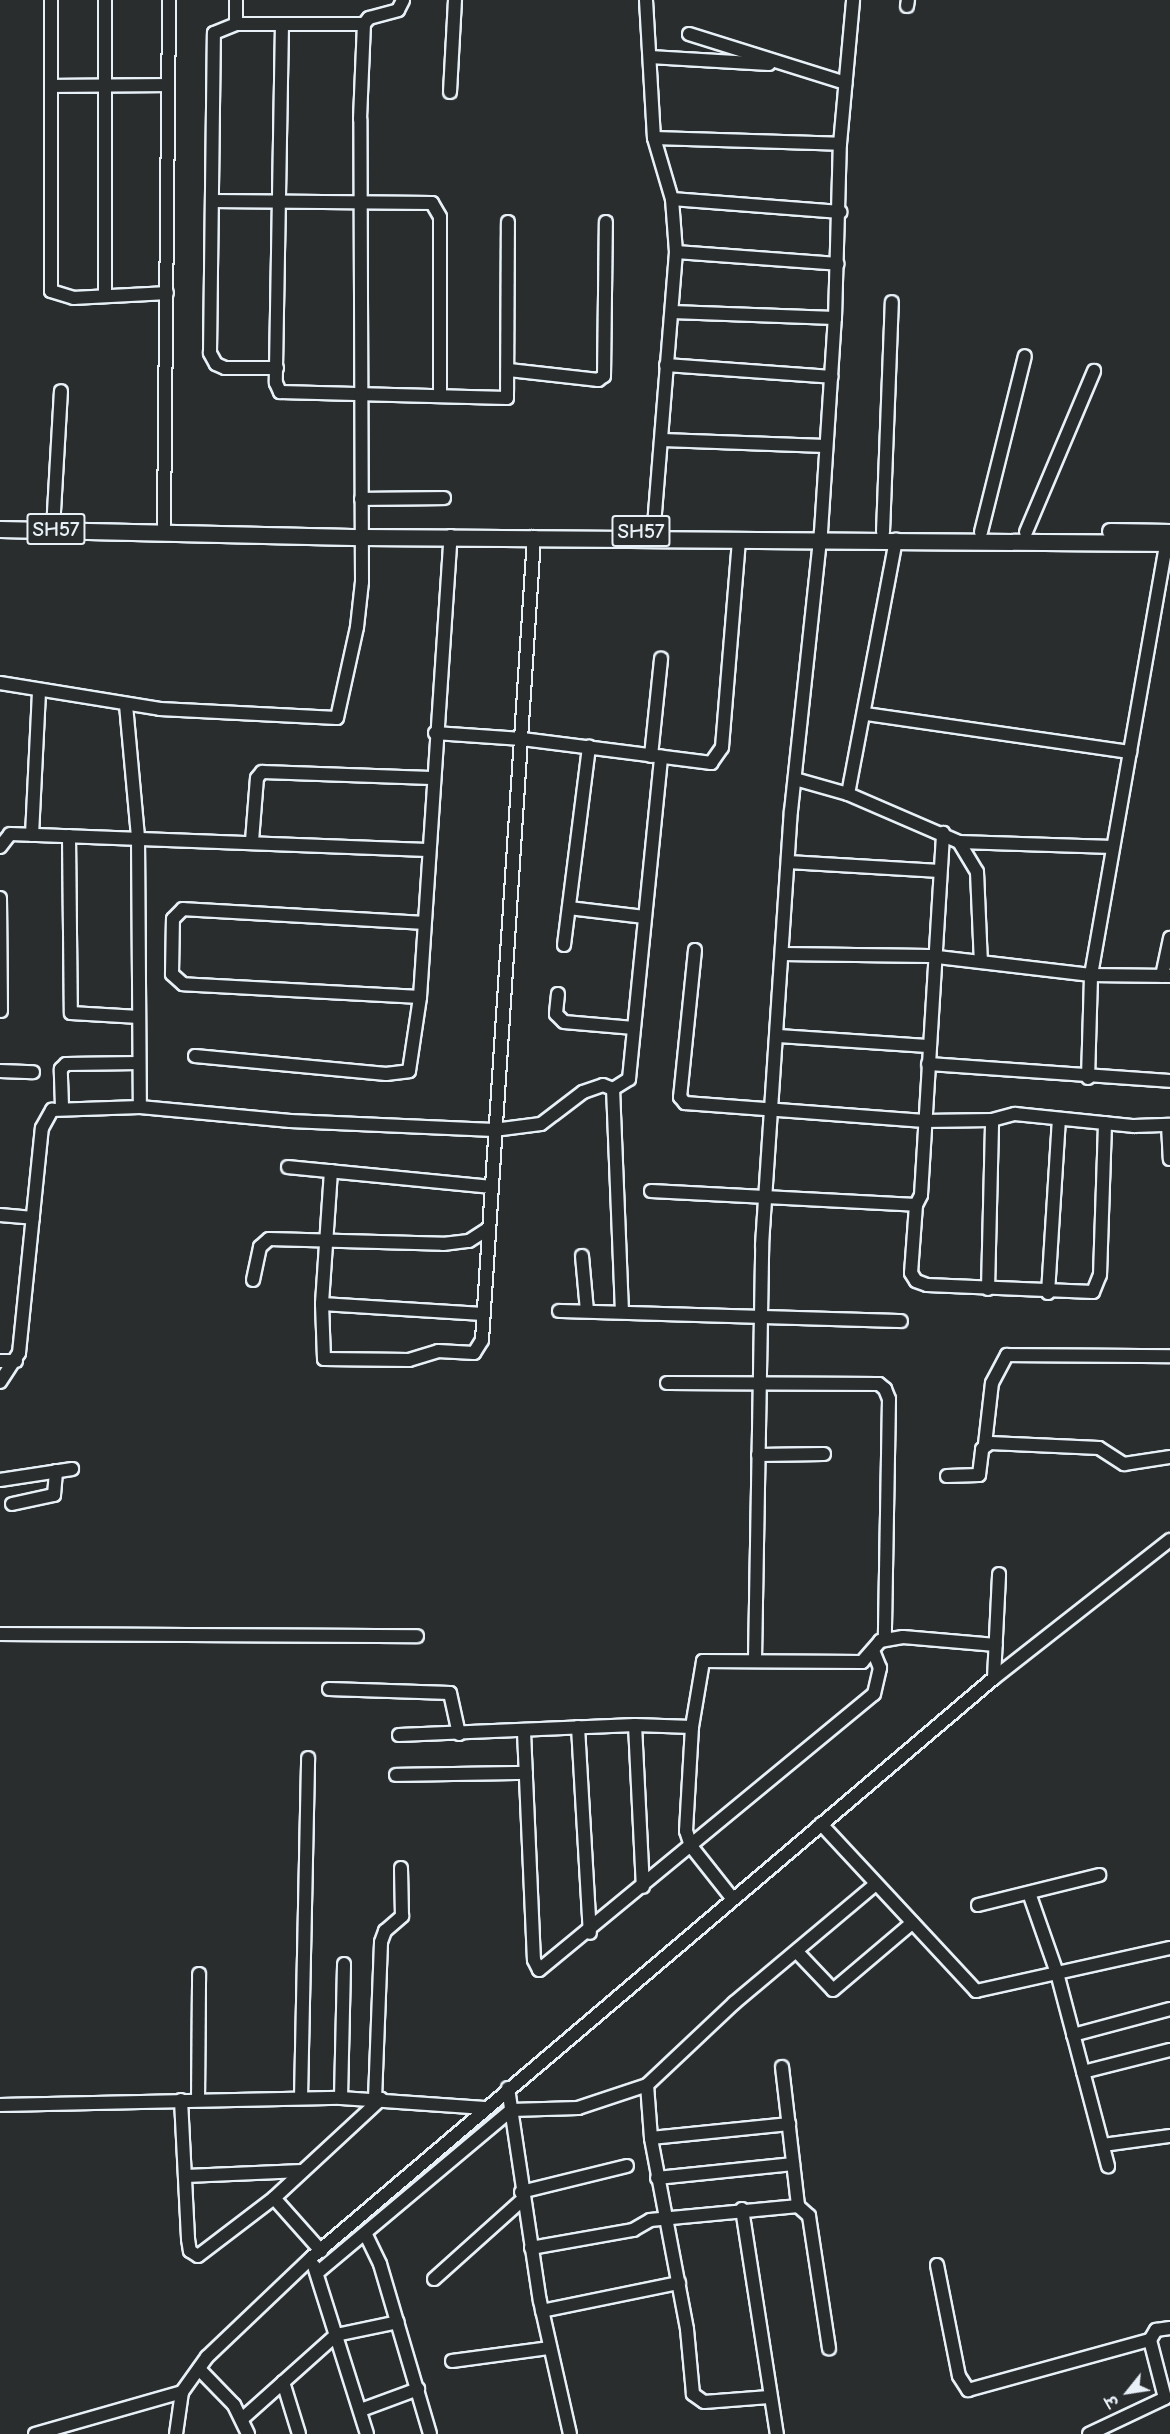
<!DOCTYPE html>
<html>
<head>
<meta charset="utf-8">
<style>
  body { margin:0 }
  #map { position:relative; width:1170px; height:2434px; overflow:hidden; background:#2a2d2e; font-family:"Comic Neue","Playpen Sans Deva",sans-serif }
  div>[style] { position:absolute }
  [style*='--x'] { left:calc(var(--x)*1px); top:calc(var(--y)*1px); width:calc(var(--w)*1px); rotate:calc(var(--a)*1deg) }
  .roads { filter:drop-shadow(2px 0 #e8f1f8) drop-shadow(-2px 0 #e8f1f8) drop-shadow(0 2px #e8f1f8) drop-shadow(0 -2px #e8f1f8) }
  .minor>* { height:12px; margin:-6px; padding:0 6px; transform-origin:6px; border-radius:6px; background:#2a2d2e }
  .major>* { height:15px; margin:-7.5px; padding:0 7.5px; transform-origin:7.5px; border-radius:7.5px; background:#2a2d2e }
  span { translate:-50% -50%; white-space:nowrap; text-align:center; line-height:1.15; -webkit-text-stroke:4.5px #2a2d2e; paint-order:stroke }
  .shield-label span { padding:2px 4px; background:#2a2d2e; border:2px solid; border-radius:4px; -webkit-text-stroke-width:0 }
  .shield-label { font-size:21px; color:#e8f1f8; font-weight:700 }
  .north { position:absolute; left:1098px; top:2362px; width:60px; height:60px; -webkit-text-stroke:4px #2a2d2e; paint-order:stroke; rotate:240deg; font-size:16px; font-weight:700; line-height:24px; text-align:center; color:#e8f1f8 }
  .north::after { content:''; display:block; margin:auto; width:21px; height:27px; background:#e8f1f8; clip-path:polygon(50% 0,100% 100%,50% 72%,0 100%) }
</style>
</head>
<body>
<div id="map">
  <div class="roads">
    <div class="minor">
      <div style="--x:51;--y:0;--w:291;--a:90"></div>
      <div style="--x:51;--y:291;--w:24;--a:17"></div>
      <div style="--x:74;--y:298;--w:93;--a:-3.1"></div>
      <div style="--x:236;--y:0;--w:24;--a:90"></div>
      <div style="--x:646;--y:0;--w:138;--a:86.7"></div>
      <div style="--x:654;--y:138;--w:64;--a:73.6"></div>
      <div style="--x:672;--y:199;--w:53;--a:85.7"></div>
      <div style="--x:676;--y:252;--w:288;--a:94.6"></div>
      <div style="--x:907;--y:6;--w:6;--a:-81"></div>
      <div style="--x:282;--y:24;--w:359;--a:91"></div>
      <div style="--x:276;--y:383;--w:10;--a:66"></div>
      <div style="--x:280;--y:392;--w:227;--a:1.5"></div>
      <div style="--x:507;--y:398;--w:176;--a:-89.7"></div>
      <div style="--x:689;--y:34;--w:164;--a:17.4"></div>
      <div style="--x:650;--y:57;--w:119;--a:3.4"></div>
      <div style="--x:51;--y:86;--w:117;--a:-0.5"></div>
      <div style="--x:450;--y:92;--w:92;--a:-86.9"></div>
      <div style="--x:654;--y:138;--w:186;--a:1.8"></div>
      <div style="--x:672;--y:199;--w:169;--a:4.4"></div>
      <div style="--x:213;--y:201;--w:219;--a:0.5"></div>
      <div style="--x:432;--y:203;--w:16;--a:60"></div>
      <div style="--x:440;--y:217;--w:179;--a:90"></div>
      <div style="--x:676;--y:252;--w:162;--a:4.2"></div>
      <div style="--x:105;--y:296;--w:296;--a:-90"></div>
      <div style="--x:672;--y:312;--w:163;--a:2.1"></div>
      <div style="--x:666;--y:365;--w:166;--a:4.1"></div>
      <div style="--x:277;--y:368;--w:52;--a:180"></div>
      <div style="--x:225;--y:368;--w:10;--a:-156"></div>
      <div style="--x:216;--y:364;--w:13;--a:-119"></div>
      <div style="--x:210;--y:353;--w:320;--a:-89.3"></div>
      <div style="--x:214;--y:33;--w:24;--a:-22"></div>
      <div style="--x:236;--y:24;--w:128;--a:0"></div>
      <div style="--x:509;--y:370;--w:90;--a:6.4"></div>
      <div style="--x:598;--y:380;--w:7;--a:-34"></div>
      <div style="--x:604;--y:376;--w:154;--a:-89.3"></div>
      <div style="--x:662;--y:440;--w:164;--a:2.1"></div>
      <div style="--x:361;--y:499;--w:83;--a:-0.7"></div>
      <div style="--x:164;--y:525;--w:525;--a:-89.45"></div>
      <div style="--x:53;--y:529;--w:138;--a:-86.7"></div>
      <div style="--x:883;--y:532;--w:230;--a:-87.8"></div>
      <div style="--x:981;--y:532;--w:181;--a:-76"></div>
      <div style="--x:1026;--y:532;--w:175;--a:-67.1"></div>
      <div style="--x:0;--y:683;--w:162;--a:9.2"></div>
      <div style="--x:160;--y:709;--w:177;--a:2.9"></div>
      <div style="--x:337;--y:718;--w:93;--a:-77.6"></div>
      <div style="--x:357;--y:627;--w:45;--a:-83.7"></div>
      <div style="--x:362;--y:582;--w:463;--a:-90.2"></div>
      <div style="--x:360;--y:119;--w:95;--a:-87.6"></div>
      <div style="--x:364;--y:24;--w:8;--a:-50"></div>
      <div style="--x:369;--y:18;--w:30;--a:-15"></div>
      <div style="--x:398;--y:10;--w:11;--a:-63"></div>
      <div style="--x:126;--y:705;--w:134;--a:84.8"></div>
      <div style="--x:138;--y:838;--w:269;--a:89.6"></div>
      <div style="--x:866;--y:714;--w:267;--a:8.2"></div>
      <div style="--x:435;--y:733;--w:87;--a:3.9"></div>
      <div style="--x:522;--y:739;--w:191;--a:7.2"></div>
      <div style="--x:711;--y:763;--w:19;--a:-55"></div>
      <div style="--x:722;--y:747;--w:208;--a:-85.3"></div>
      <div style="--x:651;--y:756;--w:98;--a:-84.1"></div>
      <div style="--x:795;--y:779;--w:55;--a:15.8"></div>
      <div style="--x:848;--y:794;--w:121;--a:23.4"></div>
      <div style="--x:959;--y:842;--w:35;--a:59"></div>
      <div style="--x:977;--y:872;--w:90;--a:87.5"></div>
      <div style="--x:848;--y:794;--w:259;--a:-79.3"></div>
      <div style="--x:32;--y:835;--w:143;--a:-87.2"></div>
      <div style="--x:69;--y:836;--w:177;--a:89.4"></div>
      <div style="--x:71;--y:1013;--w:68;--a:3.4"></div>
      <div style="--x:252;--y:841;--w:63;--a:-85.5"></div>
      <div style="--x:257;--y:778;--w:8;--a:-50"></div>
      <div style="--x:262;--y:772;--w:170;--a:2"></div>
      <div style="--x:959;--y:842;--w:154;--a:1.9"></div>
      <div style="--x:0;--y:847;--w:16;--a:-52"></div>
      <div style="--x:10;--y:834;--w:418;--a:2.2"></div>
      <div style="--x:788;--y:862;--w:152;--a:3.4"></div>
      <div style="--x:0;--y:898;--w:113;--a:89.5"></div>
      <div style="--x:569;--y:908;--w:76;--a:6.8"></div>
      <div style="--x:564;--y:945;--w:200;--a:-82.8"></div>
      <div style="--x:695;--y:950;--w:148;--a:95.8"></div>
      <div style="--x:680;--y:1097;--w:8;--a:50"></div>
      <div style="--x:685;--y:1103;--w:240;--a:4.3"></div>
      <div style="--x:924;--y:1121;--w:68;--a:-0.8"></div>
      <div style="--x:992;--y:1120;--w:24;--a:-15"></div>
      <div style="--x:1015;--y:1114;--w:120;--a:5.8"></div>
      <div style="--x:1134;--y:1126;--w:36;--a:-2"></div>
      <div style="--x:783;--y:954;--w:146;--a:0.8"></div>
      <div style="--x:929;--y:956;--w:163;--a:6.7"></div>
      <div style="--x:1091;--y:975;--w:79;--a:0.7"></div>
      <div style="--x:1162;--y:976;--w:39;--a:-78"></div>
      <div style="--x:558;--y:994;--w:20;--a:96"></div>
      <div style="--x:556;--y:1014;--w:11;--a:45"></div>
      <div style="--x:564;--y:1022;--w:70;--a:4.9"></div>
      <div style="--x:420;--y:997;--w:237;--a:-176.9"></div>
      <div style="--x:183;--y:984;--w:15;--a:-138"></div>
      <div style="--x:172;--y:974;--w:55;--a:-89"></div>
      <div style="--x:173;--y:919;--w:14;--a:-45"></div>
      <div style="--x:183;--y:909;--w:241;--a:3.3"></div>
      <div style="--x:777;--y:1036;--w:152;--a:3.8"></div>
      <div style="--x:195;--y:1056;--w:192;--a:5.4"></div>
      <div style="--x:386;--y:1074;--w:23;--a:-7"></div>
      <div style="--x:409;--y:1071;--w:75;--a:-81.5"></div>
      <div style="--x:420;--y:997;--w:462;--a:-86.2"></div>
      <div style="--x:928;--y:1064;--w:243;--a:4"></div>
      <div style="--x:0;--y:1071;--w:33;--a:2"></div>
      <div style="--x:1088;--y:1078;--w:103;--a:-88.3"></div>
      <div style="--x:1091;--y:975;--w:448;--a:-80.1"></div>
      <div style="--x:62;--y:1106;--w:37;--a:-92"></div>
      <div style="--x:61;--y:1069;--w:7;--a:-45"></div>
      <div style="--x:66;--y:1064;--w:73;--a:-0.8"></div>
      <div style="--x:1168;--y:1125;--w:34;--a:87"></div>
      <div style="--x:288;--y:1167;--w:204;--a:5.6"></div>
      <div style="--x:331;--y:1171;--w:133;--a:93.9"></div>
      <div style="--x:322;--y:1304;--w:55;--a:87.9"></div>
      <div style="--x:324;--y:1359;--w:85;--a:0.7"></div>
      <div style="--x:409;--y:1360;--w:30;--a:-17"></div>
      <div style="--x:438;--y:1351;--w:36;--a:3"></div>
      <div style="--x:474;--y:1353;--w:15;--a:-58"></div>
      <div style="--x:482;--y:1340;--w:805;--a:-86.29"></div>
      <div style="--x:651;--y:1191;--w:265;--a:3"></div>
      <div style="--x:916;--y:1205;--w:11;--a:-63"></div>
      <div style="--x:921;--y:1195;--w:363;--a:-86.5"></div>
      <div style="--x:916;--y:1205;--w:68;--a:94.2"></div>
      <div style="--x:911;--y:1273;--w:9;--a:58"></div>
      <div style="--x:916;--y:1281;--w:12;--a:20"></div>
      <div style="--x:927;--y:1285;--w:166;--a:2.4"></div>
      <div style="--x:1093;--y:1292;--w:18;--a:-68"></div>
      <div style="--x:1100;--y:1275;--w:152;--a:-88.1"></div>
      <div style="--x:0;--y:1215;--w:33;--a:5"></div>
      <div style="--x:582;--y:1256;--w:55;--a:84.8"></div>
      <div style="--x:253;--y:1280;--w:34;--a:-78"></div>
      <div style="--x:260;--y:1247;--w:12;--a:-42"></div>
      <div style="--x:269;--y:1239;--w:174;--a:1.6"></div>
      <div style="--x:443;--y:1244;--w:26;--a:-7"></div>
      <div style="--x:469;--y:1241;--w:24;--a:-33"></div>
      <div style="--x:988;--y:1289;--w:169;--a:-88.6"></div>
      <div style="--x:1048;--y:1293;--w:174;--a:-86.4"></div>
      <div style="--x:322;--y:1304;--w:161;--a:3.6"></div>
      <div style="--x:559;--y:1311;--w:342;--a:1.7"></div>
      <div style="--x:622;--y:1312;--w:223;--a:-92.3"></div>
      <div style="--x:613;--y:1089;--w:19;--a:-32"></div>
      <div style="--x:629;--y:1079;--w:324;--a:-84.3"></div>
      <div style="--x:0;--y:1361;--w:16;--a:0"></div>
      <div style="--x:0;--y:1382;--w:35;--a:-57"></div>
      <div style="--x:19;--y:1353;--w:226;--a:-84.2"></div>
      <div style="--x:42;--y:1128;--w:21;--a:-61"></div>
      <div style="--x:52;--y:1110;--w:88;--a:-2"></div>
      <div style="--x:140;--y:1107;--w:151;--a:5.3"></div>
      <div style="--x:290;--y:1121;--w:204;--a:2.5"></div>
      <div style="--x:494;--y:1130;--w:47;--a:-7.3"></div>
      <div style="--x:541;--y:1124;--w:53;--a:-37.3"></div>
      <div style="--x:583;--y:1092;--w:21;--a:-19"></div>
      <div style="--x:603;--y:1085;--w:11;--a:22"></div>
      <div style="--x:667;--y:1383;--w:212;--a:0.3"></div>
      <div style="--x:879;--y:1384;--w:8;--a:40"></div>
      <div style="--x:885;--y:1389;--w:11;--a:68"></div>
      <div style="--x:889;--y:1399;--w:240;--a:91"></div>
      <div style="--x:985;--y:1444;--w:61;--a:-83.5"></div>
      <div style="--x:992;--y:1383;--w:32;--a:-62"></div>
      <div style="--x:1007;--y:1355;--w:163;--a:0.4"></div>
      <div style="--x:758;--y:1455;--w:66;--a:-0.9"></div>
      <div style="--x:947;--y:1476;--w:32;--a:-2"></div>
      <div style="--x:979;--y:1475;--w:26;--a:-83"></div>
      <div style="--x:982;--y:1449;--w:10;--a:-37"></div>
      <div style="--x:990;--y:1443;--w:109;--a:2.6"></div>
      <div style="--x:1099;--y:1448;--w:30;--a:33"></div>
      <div style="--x:1124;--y:1464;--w:47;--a:-8.7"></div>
      <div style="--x:0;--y:1480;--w:73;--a:-8.7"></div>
      <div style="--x:12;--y:1504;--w:43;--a:-12.1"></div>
      <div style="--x:54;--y:1495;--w:24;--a:-85"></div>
      <div style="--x:0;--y:1634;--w:417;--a:0.3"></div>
      <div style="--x:755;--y:1659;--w:414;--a:-89"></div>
      <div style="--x:762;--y:1245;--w:435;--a:-86.2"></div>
      <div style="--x:791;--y:811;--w:281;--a:-83.9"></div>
      <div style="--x:821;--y:532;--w:214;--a:-86.3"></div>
      <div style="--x:835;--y:318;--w:174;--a:-88.4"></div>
      <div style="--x:840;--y:144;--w:145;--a:-84.8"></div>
      <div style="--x:994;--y:1678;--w:104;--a:-87.2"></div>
      <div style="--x:329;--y:1689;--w:121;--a:1.9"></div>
      <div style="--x:450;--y:1693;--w:42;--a:77.6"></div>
      <div style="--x:635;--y:1725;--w:162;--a:87.2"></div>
      <div style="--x:578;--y:1727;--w:206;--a:86.7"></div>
      <div style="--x:524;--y:1732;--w:228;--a:87.5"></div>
      <div style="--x:534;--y:1960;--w:11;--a:63"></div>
      <div style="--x:539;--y:1970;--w:434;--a:-39.5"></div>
      <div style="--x:874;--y:1694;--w:27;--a:-77"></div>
      <div style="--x:880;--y:1668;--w:18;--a:-112"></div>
      <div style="--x:399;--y:1735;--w:236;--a:-2.4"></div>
      <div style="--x:635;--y:1725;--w:57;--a:2"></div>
      <div style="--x:396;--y:1775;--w:130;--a:-0.9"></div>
      <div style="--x:821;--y:1824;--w:228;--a:47.1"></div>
      <div style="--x:976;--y:1991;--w:199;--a:-12.5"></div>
      <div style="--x:1029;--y:1893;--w:85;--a:70.7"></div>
      <div style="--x:1057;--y:1973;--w:200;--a:75.2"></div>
      <div style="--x:732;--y:1898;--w:66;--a:-128.3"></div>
      <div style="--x:691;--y:1846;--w:16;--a:-108"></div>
      <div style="--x:686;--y:1831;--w:104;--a:-86.7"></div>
      <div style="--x:692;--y:1727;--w:67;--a:-80.5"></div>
      <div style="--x:703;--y:1661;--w:159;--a:0.4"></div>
      <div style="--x:862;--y:1662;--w:28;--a:-49"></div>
      <div style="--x:880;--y:1641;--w:23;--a:-10"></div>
      <div style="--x:903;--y:1637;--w:93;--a:4.9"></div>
      <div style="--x:978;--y:1905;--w:125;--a:-13.9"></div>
      <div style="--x:797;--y:1952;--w:52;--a:46.5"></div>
      <div style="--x:833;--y:1990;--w:104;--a:-40.3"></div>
      <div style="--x:1073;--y:2035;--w:100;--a:-15"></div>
      <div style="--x:782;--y:2067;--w:140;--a:83.4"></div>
      <div style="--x:1083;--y:2072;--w:90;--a:-14.2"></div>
      <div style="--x:508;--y:2088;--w:215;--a:81.5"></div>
      <div style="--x:540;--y:2301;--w:136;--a:77.3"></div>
      <div style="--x:301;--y:2098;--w:340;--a:-88.8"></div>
      <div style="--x:341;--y:2098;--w:134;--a:-88.7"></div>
      <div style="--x:375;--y:2099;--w:157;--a:-87.8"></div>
      <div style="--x:381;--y:1942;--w:12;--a:-70"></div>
      <div style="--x:385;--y:1931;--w:23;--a:-41"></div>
      <div style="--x:402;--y:1916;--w:48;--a:-91.2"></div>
      <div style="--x:181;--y:2100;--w:139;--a:87.1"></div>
      <div style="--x:188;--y:2239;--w:12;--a:81"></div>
      <div style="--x:190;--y:2251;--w:9;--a:32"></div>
      <div style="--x:198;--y:2256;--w:96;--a:-37.3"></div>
      <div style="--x:274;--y:2198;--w:146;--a:-42.8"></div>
      <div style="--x:198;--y:2100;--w:126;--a:-89.5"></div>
      <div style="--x:0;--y:2105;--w:341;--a:-1.2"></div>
      <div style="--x:341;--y:2098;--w:144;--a:4"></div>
      <div style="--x:651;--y:2138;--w:139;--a:-5.8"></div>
      <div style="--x:1103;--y:2145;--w:68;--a:-7.7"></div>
      <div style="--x:186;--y:2176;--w:116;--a:-2.5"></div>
      <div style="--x:657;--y:2178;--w:137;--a:-5.9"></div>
      <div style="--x:521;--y:2192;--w:109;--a:-13.8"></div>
      <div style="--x:274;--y:2198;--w:71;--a:48.4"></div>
      <div style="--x:742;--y:2209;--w:228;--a:81.2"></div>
      <div style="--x:366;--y:2235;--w:32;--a:64"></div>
      <div style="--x:380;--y:2264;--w:177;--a:73.6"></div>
      <div style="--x:531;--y:2248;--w:104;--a:-10"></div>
      <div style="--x:633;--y:2230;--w:20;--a:-30"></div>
      <div style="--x:650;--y:2220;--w:149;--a:-5.4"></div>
      <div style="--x:798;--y:2206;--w:15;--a:42"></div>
      <div style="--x:809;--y:2216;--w:134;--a:81.4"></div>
      <div style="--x:937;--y:2265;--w:113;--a:78.8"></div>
      <div style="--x:959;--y:2376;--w:17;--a:57"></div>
      <div style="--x:968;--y:2390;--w:189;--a:-15.4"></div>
      <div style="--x:314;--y:2266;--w:176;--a:72.5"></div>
      <div style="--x:317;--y:2273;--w:253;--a:-40"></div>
      <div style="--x:511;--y:2110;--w:67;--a:-1.7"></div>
      <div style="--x:578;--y:2108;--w:73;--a:-18.4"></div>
      <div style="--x:434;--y:2279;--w:118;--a:-41.9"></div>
      <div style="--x:542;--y:2311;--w:140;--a:-11.6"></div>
      <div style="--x:452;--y:2361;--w:99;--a:-7.6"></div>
      <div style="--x:199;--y:2369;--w:50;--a:45.8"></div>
      <div style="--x:234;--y:2405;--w:32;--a:64"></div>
      <div style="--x:283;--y:2382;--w:54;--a:72.9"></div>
      <div style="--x:769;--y:2397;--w:65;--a:175.6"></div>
      <div style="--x:704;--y:2402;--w:14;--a:-144"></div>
      <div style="--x:693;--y:2394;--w:65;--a:-95.3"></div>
      <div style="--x:687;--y:2329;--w:194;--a:-100.7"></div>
      <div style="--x:651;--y:2138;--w:53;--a:-94.3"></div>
      <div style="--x:647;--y:2085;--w:120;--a:-43.3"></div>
      <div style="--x:734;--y:2003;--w:185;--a:-40"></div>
      <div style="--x:361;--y:2410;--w:61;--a:-20.2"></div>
      <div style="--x:242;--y:2419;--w:126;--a:-41.8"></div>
      <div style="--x:336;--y:2335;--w:63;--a:-11.8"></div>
      <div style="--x:35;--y:2434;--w:153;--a:-15.9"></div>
      <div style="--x:176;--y:2434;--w:42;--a:-81.9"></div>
      <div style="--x:182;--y:2392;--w:43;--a:-54.5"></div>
      <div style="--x:207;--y:2357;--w:144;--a:-43.6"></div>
      <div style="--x:311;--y:2258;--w:896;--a:-40.34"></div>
      <div style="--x:994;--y:1678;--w:224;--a:-38.1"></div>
      <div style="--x:1089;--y:2434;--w:84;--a:-25.3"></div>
      <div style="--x:1165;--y:2398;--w:60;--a:-104.5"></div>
      <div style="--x:1150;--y:2340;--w:12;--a:-59"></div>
      <div style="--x:1156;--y:2330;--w:14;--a:-8"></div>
    </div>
    <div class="major">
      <div style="--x:0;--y:529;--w:363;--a:1.3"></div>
      <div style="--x:363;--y:537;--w:807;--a:0.43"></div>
      <div style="--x:1110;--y:531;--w:60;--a:1"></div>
    </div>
  </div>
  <div class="shield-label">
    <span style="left:56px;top:529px">SH57</span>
    <span style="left:641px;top:531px">SH57</span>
  </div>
  <div class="north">उ</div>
</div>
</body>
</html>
